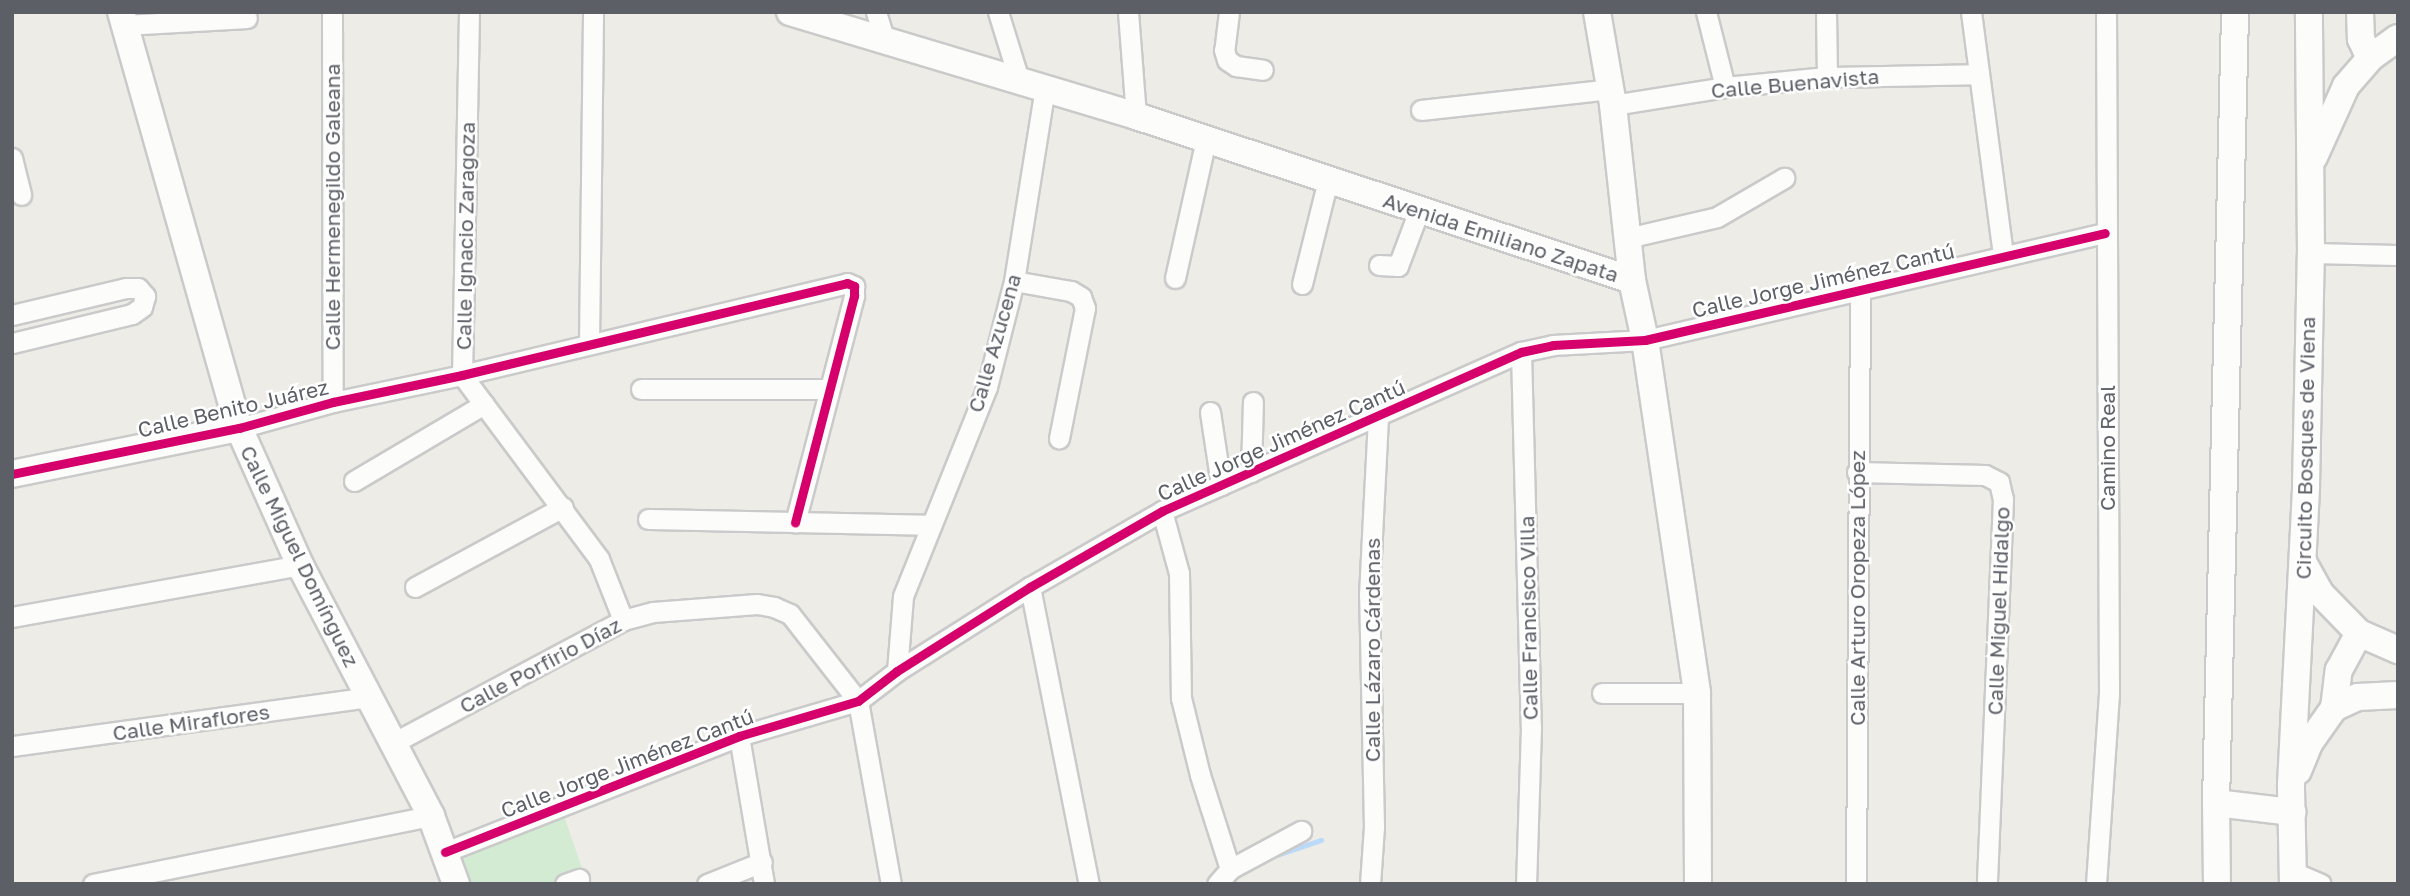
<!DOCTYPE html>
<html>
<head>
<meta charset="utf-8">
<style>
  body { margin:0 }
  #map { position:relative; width:2410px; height:896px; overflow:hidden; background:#edece7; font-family:"Golos Text",sans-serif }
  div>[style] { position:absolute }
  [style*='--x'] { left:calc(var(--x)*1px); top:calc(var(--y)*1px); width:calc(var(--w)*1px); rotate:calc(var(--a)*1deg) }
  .green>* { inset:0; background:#d3ebd2 }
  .stream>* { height:5px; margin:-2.5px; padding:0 2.5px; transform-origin:2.5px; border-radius:2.5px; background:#bbd9f8 }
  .roads { filter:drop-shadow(2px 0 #c9cac9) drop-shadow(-2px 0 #c9cac9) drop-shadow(0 2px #c9cac9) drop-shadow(0 -2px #c9cac9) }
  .street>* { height:19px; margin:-9.5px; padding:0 9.5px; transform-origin:9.5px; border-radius:9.5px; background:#fcfcfb }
  .secondary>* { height:26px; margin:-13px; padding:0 13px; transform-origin:13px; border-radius:13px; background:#fcfcfb }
  .cycleway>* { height:9px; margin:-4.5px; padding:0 4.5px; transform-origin:4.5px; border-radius:4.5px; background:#d6006c }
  span { translate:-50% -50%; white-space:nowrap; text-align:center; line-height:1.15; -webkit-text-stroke:5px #fff; paint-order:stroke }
  .street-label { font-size:21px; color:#5c5f66 }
  .frame { position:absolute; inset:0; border:14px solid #5c5f66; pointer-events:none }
</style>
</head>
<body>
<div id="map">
  <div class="green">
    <div style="clip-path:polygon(564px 816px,584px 874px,550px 884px,463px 884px,454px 862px)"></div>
  </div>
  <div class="stream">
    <div style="--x:1271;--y:857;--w:53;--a:-18.8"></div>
  </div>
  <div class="roads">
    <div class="street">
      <div style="--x:332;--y:12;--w:390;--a:89.9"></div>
      <div style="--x:469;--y:12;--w:363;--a:91.1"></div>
      <div style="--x:462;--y:375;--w:229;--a:53.3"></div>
      <div style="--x:599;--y:559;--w:66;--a:68.5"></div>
      <div style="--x:876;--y:12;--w:30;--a:73"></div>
      <div style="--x:998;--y:12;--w:71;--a:72.8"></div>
      <div style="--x:1128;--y:12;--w:104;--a:85.6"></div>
      <div style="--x:1229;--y:12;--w:38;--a:97"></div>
      <div style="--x:1224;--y:50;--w:10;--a:73"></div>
      <div style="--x:1227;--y:60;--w:11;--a:34"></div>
      <div style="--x:1236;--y:66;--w:27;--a:8"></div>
      <div style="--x:1706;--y:12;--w:77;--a:75.8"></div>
      <div style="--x:1826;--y:12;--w:65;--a:89.1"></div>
      <div style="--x:1971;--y:12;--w:244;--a:82.5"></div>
      <div style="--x:125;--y:25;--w:122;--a:-3.3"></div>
      <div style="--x:1613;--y:105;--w:113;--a:-9.1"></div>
      <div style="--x:1725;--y:87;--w:102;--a:-5.6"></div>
      <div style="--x:1827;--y:77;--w:152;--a:-1.1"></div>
      <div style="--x:1421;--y:110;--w:190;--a:-6.3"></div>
      <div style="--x:12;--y:158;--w:38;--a:76"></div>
      <div style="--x:1627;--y:238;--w:92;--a:-13.1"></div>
      <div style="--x:1717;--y:217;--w:78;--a:-30.2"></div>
      <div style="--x:2311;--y:253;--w:87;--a:1.3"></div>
      <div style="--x:1379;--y:265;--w:19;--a:3"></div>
      <div style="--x:1398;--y:266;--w:60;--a:-69.4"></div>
      <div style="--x:1175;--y:278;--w:142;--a:-77.4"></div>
      <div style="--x:1014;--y:281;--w:58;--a:10"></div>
      <div style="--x:1071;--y:291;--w:12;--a:31"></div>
      <div style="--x:1081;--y:297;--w:12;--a:70"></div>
      <div style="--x:1085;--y:308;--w:133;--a:101.3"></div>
      <div style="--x:1302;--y:284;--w:107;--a:-76"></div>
      <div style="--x:12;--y:315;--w:117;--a:-13.3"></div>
      <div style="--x:126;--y:288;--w:12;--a:0"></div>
      <div style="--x:138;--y:288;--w:11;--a:49"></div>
      <div style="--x:145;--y:296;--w:11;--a:105"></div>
      <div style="--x:142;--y:307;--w:12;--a:145"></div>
      <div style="--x:132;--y:314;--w:123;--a:166.4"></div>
      <div style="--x:589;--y:344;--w:332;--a:-89.3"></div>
      <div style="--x:1521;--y:352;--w:375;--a:88.5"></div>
      <div style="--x:1531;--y:727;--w:157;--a:91.8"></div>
      <div style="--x:641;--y:389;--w:188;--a:0"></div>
      <div style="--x:1210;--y:412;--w:74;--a:81.4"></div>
      <div style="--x:239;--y:428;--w:98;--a:-15.5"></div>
      <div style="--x:333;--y:402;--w:132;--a:-11.8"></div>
      <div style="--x:462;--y:375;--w:396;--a:-13.4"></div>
      <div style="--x:847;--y:283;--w:8;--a:23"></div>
      <div style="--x:854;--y:286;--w:10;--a:90"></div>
      <div style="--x:854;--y:296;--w:234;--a:104.6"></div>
      <div style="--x:1251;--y:472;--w:70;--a:-88.4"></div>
      <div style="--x:1857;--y:472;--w:128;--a:1.3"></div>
      <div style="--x:1985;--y:475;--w:16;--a:27"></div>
      <div style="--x:1999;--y:482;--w:17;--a:77"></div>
      <div style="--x:2003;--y:499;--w:385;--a:92.4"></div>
      <div style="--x:354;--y:481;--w:151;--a:-30.6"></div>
      <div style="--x:1162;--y:511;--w:64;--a:74.7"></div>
      <div style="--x:1179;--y:573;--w:125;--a:89.1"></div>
      <div style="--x:1181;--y:698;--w:79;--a:76.1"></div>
      <div style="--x:1200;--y:775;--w:99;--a:72.3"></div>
      <div style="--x:648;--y:519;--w:281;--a:1.2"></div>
      <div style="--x:415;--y:587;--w:168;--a:-28.4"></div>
      <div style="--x:1030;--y:587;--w:303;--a:78.8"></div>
      <div style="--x:12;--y:617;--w:293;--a:-10.2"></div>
      <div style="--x:897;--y:671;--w:75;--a:-85.4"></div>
      <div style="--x:903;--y:596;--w:225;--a:-68.1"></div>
      <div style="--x:987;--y:387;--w:109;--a:-75.7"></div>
      <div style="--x:1014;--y:281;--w:195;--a:-80.9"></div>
      <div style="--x:1602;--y:693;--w:95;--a:0"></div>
      <div style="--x:739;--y:736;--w:150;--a:80.4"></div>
      <div style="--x:393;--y:743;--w:261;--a:-28.1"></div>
      <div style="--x:623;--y:620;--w:31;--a:-15"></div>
      <div style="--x:653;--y:612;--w:104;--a:-4.4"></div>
      <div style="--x:757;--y:604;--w:17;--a:10"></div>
      <div style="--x:774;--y:607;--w:17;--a:24"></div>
      <div style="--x:790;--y:614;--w:110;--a:52"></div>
      <div style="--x:858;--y:701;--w:186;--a:79.8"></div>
      <div style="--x:12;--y:746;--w:360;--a:-7.8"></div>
      <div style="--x:445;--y:852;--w:316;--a:-21.5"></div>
      <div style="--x:739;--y:736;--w:124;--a:-16.4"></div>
      <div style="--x:858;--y:701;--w:49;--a:-37.6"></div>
      <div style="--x:897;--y:671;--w:157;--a:-32.3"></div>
      <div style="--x:1030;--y:587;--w:152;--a:-29.9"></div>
      <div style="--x:1162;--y:511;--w:393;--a:-23.9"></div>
      <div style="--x:1521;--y:352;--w:33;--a:-12"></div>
      <div style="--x:1553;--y:345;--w:92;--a:-3.1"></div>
      <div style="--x:1645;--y:340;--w:472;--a:-13.1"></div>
      <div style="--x:2293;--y:872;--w:30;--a:23"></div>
      <div style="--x:93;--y:884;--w:345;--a:-11.4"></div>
      <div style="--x:565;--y:884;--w:15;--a:-20"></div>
      <div style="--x:707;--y:884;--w:59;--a:-21.8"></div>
      <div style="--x:1217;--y:884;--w:20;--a:-49"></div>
      <div style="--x:1230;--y:869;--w:81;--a:-28.2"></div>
      <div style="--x:1370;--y:884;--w:57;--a:-86"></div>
      <div style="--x:1374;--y:827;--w:232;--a:-91.2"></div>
      <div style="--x:1369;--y:595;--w:179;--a:-87.1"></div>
      <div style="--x:1856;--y:884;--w:592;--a:-89.61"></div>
      <div style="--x:2096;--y:884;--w:190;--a:-86.1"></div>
      <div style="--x:2109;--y:694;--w:682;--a:-90.25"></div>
    </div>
    <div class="secondary">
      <div style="--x:121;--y:12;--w:432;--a:74.2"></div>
      <div style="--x:239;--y:428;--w:150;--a:66"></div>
      <div style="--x:300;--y:565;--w:283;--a:62.4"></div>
      <div style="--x:431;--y:816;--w:72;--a:69.8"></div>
      <div style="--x:790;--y:12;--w:361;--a:16.7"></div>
      <div style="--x:1136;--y:116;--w:522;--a:18.3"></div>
      <div style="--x:1597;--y:12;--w:94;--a:80.2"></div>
      <div style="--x:1613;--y:105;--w:176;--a:83.8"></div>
      <div style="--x:1632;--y:280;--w:61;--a:77.8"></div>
      <div style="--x:1645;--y:340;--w:357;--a:81.6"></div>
      <div style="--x:1697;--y:693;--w:191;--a:89.7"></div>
      <div style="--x:2360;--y:12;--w:27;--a:88"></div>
      <div style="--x:2361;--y:39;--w:21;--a:65"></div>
      <div style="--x:2314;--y:157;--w:78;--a:-65.7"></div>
      <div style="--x:2346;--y:86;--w:37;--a:-49"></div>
      <div style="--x:2370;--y:58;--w:34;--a:-36"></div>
      <div style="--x:12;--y:474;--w:232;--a:-11.5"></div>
      <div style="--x:2303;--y:562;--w:35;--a:61"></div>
      <div style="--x:2320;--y:593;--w:56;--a:45.7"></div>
      <div style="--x:2359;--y:633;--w:43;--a:23.6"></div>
      <div style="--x:2334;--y:708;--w:38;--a:-83"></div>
      <div style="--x:2339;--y:670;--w:42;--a:-61.6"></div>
      <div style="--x:2298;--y:771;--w:31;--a:-68"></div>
      <div style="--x:2310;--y:742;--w:42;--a:-54.8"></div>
      <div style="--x:2334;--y:708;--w:26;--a:-25"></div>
      <div style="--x:2358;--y:697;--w:40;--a:-2.9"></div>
      <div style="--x:2216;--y:803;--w:77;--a:6.8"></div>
      <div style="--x:2217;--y:884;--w:81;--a:-90.7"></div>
      <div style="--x:2216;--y:803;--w:791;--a:-88.62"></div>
      <div style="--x:2293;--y:884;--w:99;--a:-91.2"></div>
      <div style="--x:2291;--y:785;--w:299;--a:-87.1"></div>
      <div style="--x:2306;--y:486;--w:233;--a:-88.8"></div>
      <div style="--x:2311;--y:253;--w:241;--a:-90.5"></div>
    </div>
  </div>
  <div class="cycleway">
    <div style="--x:12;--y:474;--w:232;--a:-11.5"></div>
    <div style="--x:239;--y:428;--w:98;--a:-15.5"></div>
    <div style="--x:333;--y:402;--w:132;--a:-11.8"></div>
    <div style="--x:462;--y:375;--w:396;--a:-13.4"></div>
    <div style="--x:847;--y:283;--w:8;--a:23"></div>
    <div style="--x:854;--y:286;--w:10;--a:90"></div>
    <div style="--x:854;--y:296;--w:234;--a:104.6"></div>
    <div style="--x:445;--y:852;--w:316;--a:-21.5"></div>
    <div style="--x:739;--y:736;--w:124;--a:-16.4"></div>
    <div style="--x:858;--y:701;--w:49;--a:-37.6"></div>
    <div style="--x:897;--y:671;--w:157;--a:-32.3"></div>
    <div style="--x:1030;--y:587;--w:152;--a:-29.9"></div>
    <div style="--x:1162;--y:511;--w:393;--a:-23.9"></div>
    <div style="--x:1521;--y:352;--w:33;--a:-12"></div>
    <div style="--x:1553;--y:345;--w:92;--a:-3.1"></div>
    <div style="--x:1645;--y:340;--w:472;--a:-13.1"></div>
  </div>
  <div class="street-label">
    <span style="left:1795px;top:83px;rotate:-5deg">Calle Buenavista</span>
    <span style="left:332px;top:207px;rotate:-90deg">Calle Hermenegildo Galeana</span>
    <span style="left:465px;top:236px;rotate:-89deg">Calle Ignacio Zaragoza</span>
    <span style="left:1501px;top:237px;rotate:18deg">Avenida Emiliano Zapata</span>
    <span style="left:1823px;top:280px;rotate:-13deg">Calle Jorge Jiménez Cantú</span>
    <span style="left:994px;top:343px;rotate:-74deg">Calle Azucena</span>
    <span style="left:233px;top:408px;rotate:-13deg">Calle Benito Juárez</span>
    <span style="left:1281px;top:440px;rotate:-24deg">Calle Jorge Jiménez Cantú</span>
    <span style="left:2107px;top:448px;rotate:-90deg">Camino Real</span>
    <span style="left:2305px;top:448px;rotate:-89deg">Circuito Bosques de Viena</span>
    <span style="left:300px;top:556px;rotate:64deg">Calle Miguel Domínguez</span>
    <span style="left:1857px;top:588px;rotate:-90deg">Calle Arturo Oropeza López</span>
    <span style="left:1998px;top:611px;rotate:-88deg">Calle Miguel Hidalgo</span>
    <span style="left:1528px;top:618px;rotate:-91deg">Calle Francisco Villa</span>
    <span style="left:1372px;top:650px;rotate:-90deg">Calle Lázaro Cárdenas</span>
    <span style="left:540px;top:665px;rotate:-28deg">Calle Porfirio Díaz</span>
    <span style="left:191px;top:722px;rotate:-8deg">Calle Miraflores</span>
    <span style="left:627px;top:763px;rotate:-21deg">Calle Jorge Jiménez Cantú</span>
  </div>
  <div class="frame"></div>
</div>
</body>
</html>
